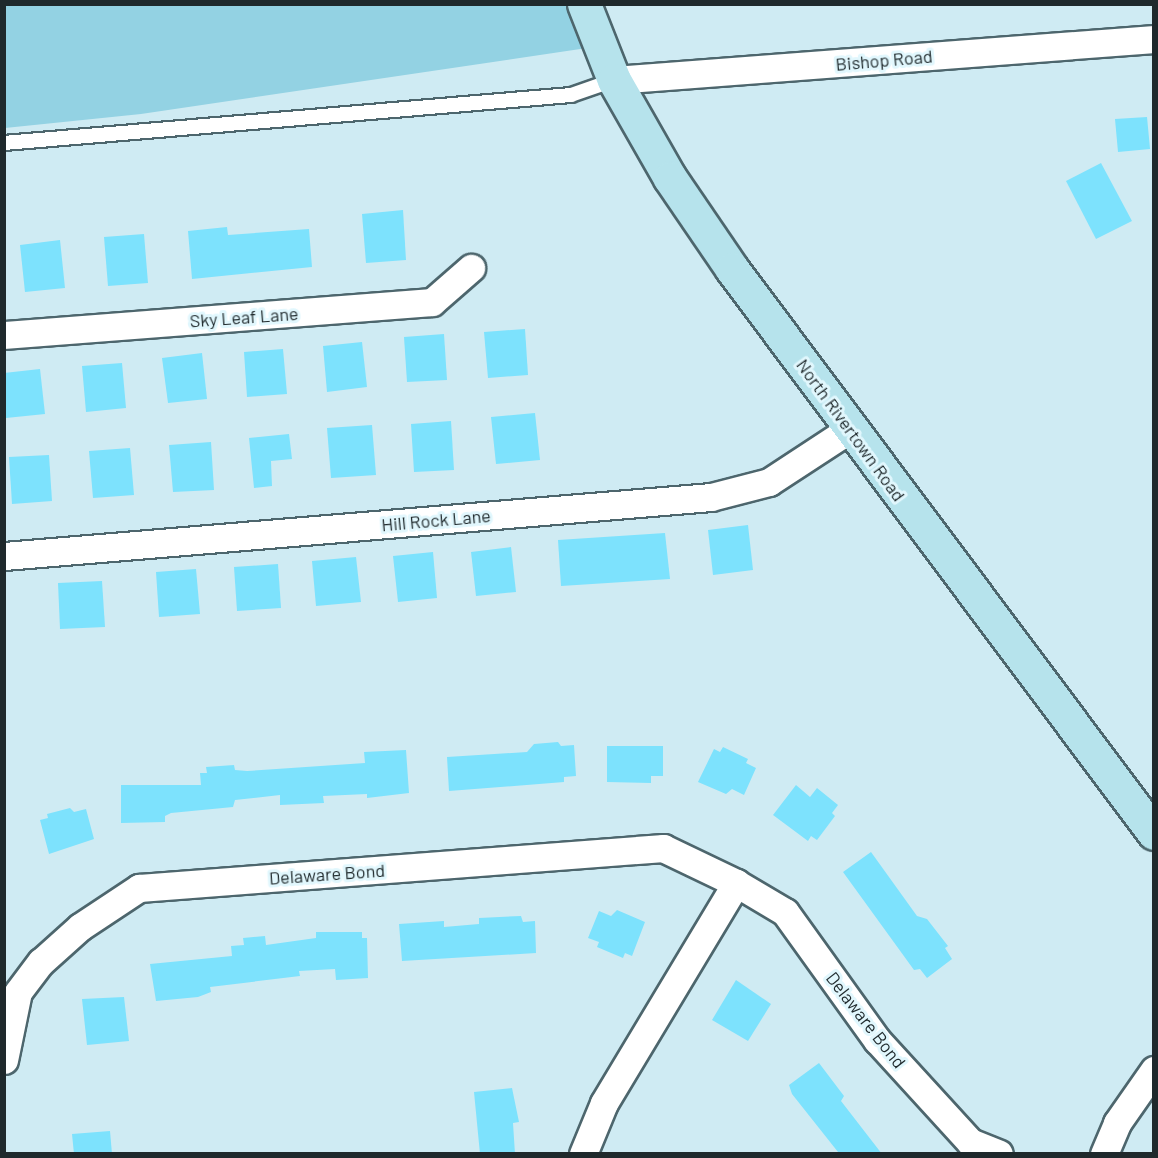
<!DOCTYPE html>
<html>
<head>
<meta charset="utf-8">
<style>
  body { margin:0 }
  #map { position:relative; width:1158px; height:1158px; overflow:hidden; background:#cfebf3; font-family:Barlow,sans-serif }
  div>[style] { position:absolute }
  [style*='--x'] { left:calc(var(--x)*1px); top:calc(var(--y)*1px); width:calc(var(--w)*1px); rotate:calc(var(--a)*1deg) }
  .green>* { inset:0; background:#93d2e3 }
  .building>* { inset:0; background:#7de2fd }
  .roads { filter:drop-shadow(2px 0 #4d666d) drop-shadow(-2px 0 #4d666d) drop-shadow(0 2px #4d666d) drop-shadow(0 -2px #4d666d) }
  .lane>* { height:14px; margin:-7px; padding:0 7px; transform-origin:7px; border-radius:7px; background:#fff }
  .street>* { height:27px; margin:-13.5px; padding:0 13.5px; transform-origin:13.5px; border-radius:13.5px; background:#fff }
  .secondary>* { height:33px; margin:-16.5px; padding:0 16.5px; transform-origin:16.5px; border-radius:16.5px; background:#b6e3ec }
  span { translate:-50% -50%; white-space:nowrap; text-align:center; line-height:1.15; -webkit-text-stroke:6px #e1f7fd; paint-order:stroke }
  .street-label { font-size:18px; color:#1f292c }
  .frame { position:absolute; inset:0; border:6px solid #1f292c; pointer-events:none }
</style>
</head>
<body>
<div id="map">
  <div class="green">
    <div style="clip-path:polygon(4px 5px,574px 5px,587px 48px,141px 114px,5px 128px)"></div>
  </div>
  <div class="building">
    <div style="clip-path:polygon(1147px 117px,1150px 149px,1118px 152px,1115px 119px)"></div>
    <div style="clip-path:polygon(1101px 163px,1132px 221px,1096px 239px,1066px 181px)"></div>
    <div style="clip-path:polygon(403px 210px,406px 260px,366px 263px,362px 214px)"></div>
    <div style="clip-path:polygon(227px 227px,228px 235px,309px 229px,312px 267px,192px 279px,188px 231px)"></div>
    <div style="clip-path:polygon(144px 234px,148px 283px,108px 286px,104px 237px)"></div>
    <div style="clip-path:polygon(60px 240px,65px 288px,25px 292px,20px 245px)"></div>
    <div style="clip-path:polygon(525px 329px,528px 375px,488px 378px,484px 332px)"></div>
    <div style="clip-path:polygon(444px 334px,447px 380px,407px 382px,404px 337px)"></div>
    <div style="clip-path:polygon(362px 342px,367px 387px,327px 392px,323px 346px)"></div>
    <div style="clip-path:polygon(283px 349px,287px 394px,247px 397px,244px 352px)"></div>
    <div style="clip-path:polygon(202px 353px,207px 399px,168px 403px,162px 358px)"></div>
    <div style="clip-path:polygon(122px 363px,126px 408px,86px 412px,82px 366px)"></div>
    <div style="clip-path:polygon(40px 369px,45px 414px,6px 418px,4px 373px)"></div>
    <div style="clip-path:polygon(535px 413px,540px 460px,496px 464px,491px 417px)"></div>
    <div style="clip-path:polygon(451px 421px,454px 470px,414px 472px,411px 424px)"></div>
    <div style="clip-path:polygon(372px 425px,376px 475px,331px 478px,327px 428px)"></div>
    <div style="clip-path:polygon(289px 434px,292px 459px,271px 461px,272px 486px,254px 488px,249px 438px)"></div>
    <div style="clip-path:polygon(211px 442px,214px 490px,173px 492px,169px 445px)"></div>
    <div style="clip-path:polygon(130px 448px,134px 495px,93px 498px,89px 451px)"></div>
    <div style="clip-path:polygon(49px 455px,52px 501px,12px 504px,9px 457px)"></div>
    <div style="clip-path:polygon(748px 525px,753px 570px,713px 575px,708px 530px)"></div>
    <div style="clip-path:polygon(665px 533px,670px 579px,561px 586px,558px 540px)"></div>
    <div style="clip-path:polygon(511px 547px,516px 592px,476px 596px,471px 552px)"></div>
    <div style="clip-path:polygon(433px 552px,437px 598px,398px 602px,393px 556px)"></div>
    <div style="clip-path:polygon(356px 557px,361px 602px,316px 606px,312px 561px)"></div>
    <div style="clip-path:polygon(278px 564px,281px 608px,237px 611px,234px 567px)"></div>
    <div style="clip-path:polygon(196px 569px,200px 614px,159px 617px,156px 572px)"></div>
    <div style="clip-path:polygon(102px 581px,105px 627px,60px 629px,58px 583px)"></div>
    <div style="clip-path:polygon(558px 742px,561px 746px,574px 745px,576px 776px,564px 777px,564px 782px,449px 791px,447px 757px,527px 752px,534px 744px)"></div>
    <div style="clip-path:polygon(607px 746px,663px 746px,663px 776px,651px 776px,651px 783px,607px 782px)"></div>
    <div style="clip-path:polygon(723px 747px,748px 759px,746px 763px,756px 768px,744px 795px,732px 789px,726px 794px,698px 782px,714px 749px,720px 752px)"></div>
    <div style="clip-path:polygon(406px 750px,409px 793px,367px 798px,367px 794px,323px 796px,324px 803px,280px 805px,280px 795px,235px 800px,233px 807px,171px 813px,165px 816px,165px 822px,121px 823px,121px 785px,201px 785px,200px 773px,207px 773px,206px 767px,234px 765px,235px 770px,247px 771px,365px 763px,364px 752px)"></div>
    <div style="clip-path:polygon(796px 785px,810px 797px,817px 788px,838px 805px,832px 813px,835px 816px,817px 840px,811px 836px,808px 841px,773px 815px)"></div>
    <div style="clip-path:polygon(70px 808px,74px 812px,86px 809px,94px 839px,49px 854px,40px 820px,48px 818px,47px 814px)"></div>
    <div style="clip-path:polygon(871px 852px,917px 916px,927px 919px,948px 946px,945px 948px,952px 959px,927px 978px,920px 969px,914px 970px,843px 872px)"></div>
    <div style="clip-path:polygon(617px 910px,645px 922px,632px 956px,625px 953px,623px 958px,597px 947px,599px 942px,588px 938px,599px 911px,611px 916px)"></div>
    <div style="clip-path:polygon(521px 916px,523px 922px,535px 921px,536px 953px,402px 961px,399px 924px,444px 921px,444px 927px,479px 924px,479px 918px)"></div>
    <div style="clip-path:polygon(316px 932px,362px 932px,362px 938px,367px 938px,368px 978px,336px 980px,335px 969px,299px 971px,300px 976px,210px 987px,211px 992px,198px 997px,156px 1001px,150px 964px,232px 956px,231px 946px,244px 945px,243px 938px,265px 936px,266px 945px,316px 938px)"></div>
    <div style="clip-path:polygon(736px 980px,771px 1004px,748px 1041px,712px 1020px)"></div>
    <div style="clip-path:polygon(124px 997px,129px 1041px,87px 1045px,82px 999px)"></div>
    <div style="clip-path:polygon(819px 1063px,844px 1096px,841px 1101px,882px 1154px,835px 1154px,838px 1152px,792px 1094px,789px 1085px)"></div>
    <div style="clip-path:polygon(512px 1088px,519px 1122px,513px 1123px,515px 1154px,480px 1154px,474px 1092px)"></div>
    <div style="clip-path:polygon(110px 1131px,112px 1154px,74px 1154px,72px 1134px)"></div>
  </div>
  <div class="roads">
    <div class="lane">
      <div style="--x:4;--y:143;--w:569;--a:-4.84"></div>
      <div style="--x:571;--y:95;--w:46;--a:-19.2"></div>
    </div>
    <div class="street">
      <div style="--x:614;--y:80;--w:542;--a:-4.34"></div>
      <div style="--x:4;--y:335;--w:429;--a:-4.4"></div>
      <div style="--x:432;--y:302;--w:52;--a:-41.1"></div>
      <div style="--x:4;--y:556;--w:709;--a:-4.77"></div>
      <div style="--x:711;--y:497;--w:60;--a:-14.5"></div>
      <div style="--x:769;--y:482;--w:97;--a:-33.2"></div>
      <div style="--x:4;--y:1060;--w:69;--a:-78.4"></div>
      <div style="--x:18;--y:992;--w:38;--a:-53"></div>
      <div style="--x:41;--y:962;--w:52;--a:-41.9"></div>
      <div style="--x:80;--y:927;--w:71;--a:-33.5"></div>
      <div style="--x:139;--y:888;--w:526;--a:-4.37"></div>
      <div style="--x:663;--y:848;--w:81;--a:25.6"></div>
      <div style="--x:736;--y:883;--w:57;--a:30.6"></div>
      <div style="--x:785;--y:912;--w:158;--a:54.3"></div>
      <div style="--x:877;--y:1040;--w:138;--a:47.6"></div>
      <div style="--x:970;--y:1142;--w:31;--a:22"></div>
      <div style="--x:583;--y:1154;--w:55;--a:-67.6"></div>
      <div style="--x:604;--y:1103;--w:257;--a:-59"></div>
      <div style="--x:1104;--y:1154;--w:34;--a:-67"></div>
      <div style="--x:1117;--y:1123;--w:65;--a:-55.1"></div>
    </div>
    <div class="secondary">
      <div style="--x:584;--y:4;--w:82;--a:68.5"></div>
      <div style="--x:614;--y:80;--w:113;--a:60.3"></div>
      <div style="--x:670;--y:178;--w:110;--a:55.7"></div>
      <div style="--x:732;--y:269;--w:704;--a:53.2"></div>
    </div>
  </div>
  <div class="street-label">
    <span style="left:884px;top:60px;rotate:-5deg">Bishop Road</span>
    <span style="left:244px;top:317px;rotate:-4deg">Sky Leaf Lane</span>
    <span style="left:851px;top:430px;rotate:54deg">North Rivertown Road</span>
    <span style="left:436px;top:520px;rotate:-5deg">Hill Rock Lane</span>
    <span style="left:327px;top:874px;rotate:-4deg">Delaware Bond</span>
    <span style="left:866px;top:1020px;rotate:52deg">Delaware Bond</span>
  </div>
  <div class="frame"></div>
</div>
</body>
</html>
